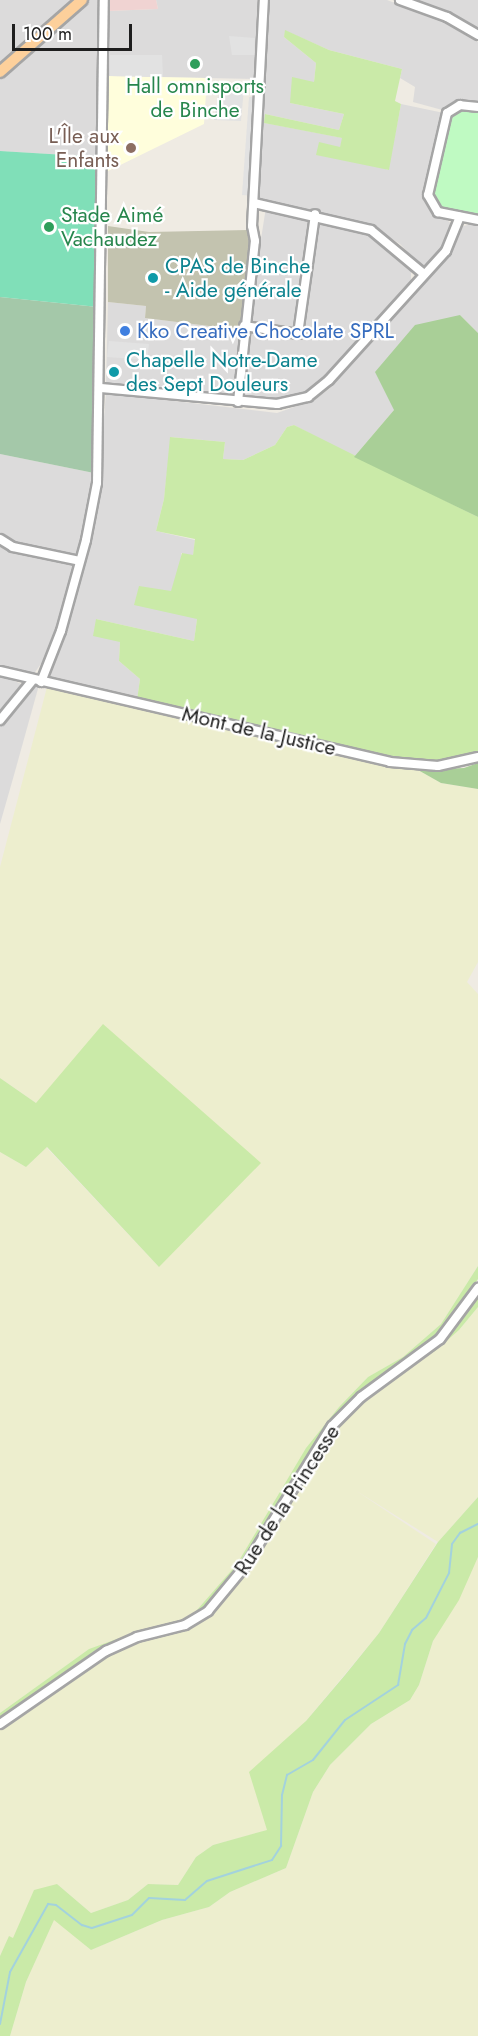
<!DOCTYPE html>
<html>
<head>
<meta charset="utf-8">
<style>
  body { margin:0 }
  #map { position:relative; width:478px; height:2036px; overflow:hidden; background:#efebe3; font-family:Jost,sans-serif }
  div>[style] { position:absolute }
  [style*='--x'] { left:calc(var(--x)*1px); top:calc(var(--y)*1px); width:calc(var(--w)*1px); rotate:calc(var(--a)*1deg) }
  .residential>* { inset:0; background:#dcdbdb }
  .commercial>* { inset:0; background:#f0d3d2 }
  .education>* { inset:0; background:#fffedc }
  .construction>* { inset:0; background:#c3c3af }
  .farmland>* { inset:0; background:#edeece }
  .grass>* { inset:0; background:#caeaa8 }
  .forest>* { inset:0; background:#a9cf97 }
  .cemetery>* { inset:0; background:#a4c8a9 }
  .park>* { inset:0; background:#bffac2 }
  .pitch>* { inset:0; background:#80dfb8 }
  .parking>* { inset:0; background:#e2e2e2 }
  .stream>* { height:2px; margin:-1px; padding:0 1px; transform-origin:1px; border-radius:1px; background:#a3d2dd }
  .roads { filter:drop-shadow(2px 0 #a5a5a5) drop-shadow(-2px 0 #a5a5a5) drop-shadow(0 2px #a5a5a5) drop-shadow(0 -2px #a5a5a5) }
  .minor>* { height:8px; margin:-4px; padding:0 4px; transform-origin:4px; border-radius:4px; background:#fff }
  .major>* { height:10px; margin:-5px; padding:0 5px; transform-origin:5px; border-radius:5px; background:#fdd09b }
  .dots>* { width:16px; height:16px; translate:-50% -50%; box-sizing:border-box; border:3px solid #fff; border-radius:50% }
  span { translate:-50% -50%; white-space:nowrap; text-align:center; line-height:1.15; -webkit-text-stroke:4.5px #fff; paint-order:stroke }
  .leisure-label { font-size:21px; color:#27864d }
  .left { translate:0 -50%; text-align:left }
  .education-label { font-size:21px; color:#785e54 }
  .right { translate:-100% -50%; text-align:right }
  .culture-label { font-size:21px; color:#0d838f }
  .shop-label { font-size:21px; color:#366cbe }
  .street-label { font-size:21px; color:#1e1e1e }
  .scale { position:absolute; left:12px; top:24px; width:120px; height:27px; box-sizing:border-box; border:3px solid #1e1e1e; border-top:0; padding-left:8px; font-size:18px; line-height:21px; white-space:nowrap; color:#1e1e1e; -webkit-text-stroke:4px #fff; paint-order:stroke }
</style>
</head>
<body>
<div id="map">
  <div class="residential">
    <div style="clip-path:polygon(0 0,74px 0,0 65px)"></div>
    <div style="clip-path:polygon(88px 0,99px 0,100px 8px,99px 157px,0 151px,0 77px,19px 66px)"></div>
    <div style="clip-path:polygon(156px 0,260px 0,256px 79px,106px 76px,107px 11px,158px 9px)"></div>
    <div style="clip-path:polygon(266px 0,387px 0,459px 28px,478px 42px,478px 103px,446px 111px,413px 102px,415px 87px,400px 78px,402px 69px,329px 50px,286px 31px,284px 37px,316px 63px,314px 82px,290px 103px,344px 114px,339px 130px,265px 114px,265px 123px,343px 138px,340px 148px,388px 170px,401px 104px,444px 113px,426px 203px,453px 225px,450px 241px,429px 265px,422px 267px,400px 244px,368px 224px,256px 198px)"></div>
    <div style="clip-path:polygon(407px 0,478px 0,478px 32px,461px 20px)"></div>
    <div style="clip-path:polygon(266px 207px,311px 217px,296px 332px,248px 323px)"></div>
    <div style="clip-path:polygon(317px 218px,369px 232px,411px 267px,411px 282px,331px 375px,303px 396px,284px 402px,245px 400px,242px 388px,248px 333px,297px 340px,303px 334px)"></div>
    <div style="clip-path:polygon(478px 223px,478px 333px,460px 315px,394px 410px,354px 457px,294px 425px,287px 427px,275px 445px,243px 460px,223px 459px,225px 442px,171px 437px,164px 499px,156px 531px,195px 540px,193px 556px,181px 553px,197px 619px,194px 641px,96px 619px,120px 642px,119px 661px,140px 679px,137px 700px,52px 681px,50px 674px,96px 512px,106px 393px,277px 413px,314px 400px,329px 389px,445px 259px,463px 226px)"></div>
    <div style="clip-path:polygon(108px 302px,146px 306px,145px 318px,241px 330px,234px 396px,106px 384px)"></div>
    <div style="clip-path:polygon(0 454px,94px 473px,88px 516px,53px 647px,33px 675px,0 669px)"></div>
    <div style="clip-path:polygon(0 675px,24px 685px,0 715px)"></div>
    <div style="clip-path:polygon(39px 685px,14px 775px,0 824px,0 724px,33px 686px)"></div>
  </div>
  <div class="commercial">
    <div style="clip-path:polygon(108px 0,156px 0,158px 9px,107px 11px)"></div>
  </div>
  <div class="education">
    <div style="clip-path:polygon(106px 76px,207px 78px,204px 124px,106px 172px)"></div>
  </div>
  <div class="construction">
    <div style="clip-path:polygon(108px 226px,149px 232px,248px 230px,253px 236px,241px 330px,145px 318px,146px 306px,108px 302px)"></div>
  </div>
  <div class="farmland">
    <div style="clip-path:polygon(47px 687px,418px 770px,441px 783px,478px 789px,478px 962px,467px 982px,478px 994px,478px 1266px,441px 1324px,403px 1357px,368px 1377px,339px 1407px,306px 1448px,237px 1564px,190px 1618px,89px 1649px,0 1713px,0 1152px,26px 1167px,46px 1147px,159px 1267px,36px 1103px,0 1078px,0 867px)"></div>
    <div style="clip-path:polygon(478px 1307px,478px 1497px,438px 1542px,355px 1490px,436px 1544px,379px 1633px,306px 1721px,268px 1830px,213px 1845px,196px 1857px,178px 1885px,148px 1884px,128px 1900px,91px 1913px,57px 1884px,13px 1939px,9px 1937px,0 1956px,0 1725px,109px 1653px,199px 1623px,222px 1603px,272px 1534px,327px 1437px,345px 1416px,459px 1330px)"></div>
    <div style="clip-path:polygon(478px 1557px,478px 2036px,10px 2036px,26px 1982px,54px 1919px,91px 1950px,162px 1920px,209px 1907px,230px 1892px,286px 1868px,313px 1792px,330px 1765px,371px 1724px,410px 1700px,419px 1685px,433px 1641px)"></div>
  </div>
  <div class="grass">
    <div style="clip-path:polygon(285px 30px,329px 50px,402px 69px,395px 101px,401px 104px,389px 170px,316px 155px,319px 142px,340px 147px,342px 138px,264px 123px,265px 114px,339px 130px,344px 114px,290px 103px,292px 77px,314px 82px,316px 63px,284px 37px)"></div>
    <div style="clip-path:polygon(294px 425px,478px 517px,478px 755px,441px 765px,410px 762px,137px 700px,140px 679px,119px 661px,120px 642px,93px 636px,96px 619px,194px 641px,197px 619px,134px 605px,139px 586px,171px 591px,182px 553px,193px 555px,195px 539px,156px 531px,164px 499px,170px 437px,225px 442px,223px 459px,243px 460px,275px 445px,287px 427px)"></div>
    <div style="clip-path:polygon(103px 1024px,261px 1163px,159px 1267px,47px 1147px,26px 1167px,0 1152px,0 1078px,36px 1103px)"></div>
    <div style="clip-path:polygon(478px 1266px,478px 1279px,442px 1334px,331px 1424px,314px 1444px,248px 1558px,216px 1600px,195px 1619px,128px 1635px,0 1721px,0 1713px,89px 1649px,128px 1635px,190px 1618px,237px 1564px,306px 1448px,339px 1407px,368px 1377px,403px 1357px,441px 1324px)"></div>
    <div style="clip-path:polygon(478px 1291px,478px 1307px,459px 1330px,435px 1351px,410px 1366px,452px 1330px)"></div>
    <div style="clip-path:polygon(478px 1497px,478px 1557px,459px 1600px,433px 1641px,419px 1685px,410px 1700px,371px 1724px,330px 1765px,313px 1792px,286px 1868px,230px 1892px,209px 1907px,162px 1920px,91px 1950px,54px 1920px,26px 1982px,10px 2036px,0 2036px,0 1956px,9px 1936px,13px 1938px,34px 1890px,57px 1884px,91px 1913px,128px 1900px,148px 1884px,178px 1885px,196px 1857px,213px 1845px,267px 1830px,249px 1772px,306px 1721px,345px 1675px,379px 1633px,438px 1542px)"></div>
  </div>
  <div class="forest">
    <div style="clip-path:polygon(460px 315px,478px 333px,478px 517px,354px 457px,394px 410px,375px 372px,415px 325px)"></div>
    <div style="clip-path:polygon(478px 763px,478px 789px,441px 783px,418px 770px,464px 768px)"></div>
  </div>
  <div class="cemetery">
    <div style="clip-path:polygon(0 297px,98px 307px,94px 473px,0 454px)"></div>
  </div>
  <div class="park">
    <div style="clip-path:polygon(464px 111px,478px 113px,478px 216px,442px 209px,433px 198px,448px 122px,455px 113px)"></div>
  </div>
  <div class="pitch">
    <div style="clip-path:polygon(0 151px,99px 157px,98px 307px,0 297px)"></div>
  </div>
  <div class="parking">
    <div style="clip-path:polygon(229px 36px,255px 38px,254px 55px,232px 55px)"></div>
    <div style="clip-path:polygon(110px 55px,162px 55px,163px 77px,110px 76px)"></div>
    <div style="clip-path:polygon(220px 87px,244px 88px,241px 121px,214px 120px)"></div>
    <div style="clip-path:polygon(249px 97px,260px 97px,254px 196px,242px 195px)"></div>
    <div style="clip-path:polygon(109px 341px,149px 344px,147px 360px,107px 357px)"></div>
  </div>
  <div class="stream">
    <div style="--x:0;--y:2024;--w:53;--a:-79.1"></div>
    <div style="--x:10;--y:1972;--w:78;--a:-60.8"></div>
    <div style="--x:48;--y:1904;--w:8;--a:7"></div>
    <div style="--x:56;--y:1905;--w:33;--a:38"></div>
    <div style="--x:82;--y:1925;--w:10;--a:17"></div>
    <div style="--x:92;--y:1928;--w:42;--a:-18"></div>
    <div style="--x:132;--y:1915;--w:24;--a:-45"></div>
    <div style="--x:149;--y:1898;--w:36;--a:3"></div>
    <div style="--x:185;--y:1900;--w:29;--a:-41"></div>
    <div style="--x:207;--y:1881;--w:68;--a:-17.9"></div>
    <div style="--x:272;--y:1860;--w:17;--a:-57"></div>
    <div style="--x:281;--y:1846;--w:51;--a:-88.9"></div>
    <div style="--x:282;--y:1795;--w:21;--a:-76"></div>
    <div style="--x:287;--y:1775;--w:30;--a:-30"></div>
    <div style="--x:313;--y:1760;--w:51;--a:-51.3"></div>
    <div style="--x:345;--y:1720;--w:64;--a:-33.4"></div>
    <div style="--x:398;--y:1685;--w:42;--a:-80.3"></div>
    <div style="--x:405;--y:1644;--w:16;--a:-63"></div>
    <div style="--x:412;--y:1630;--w:18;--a:-41"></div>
    <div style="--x:426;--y:1618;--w:51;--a:-62.9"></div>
    <div style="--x:449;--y:1573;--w:29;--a:-84"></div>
    <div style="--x:452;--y:1544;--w:14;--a:-54"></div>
    <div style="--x:460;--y:1533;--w:20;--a:-27"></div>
  </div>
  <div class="roads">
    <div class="minor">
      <div style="--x:400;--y:0;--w:50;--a:19.9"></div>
      <div style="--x:447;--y:17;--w:36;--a:30"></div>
      <div style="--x:478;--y:107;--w:18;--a:-174"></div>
      <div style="--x:460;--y:105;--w:15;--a:148"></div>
      <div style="--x:447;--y:113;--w:84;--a:103"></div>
      <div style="--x:428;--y:195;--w:20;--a:60"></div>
      <div style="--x:438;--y:212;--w:41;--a:11.3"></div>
      <div style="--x:254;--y:203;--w:120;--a:13"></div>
      <div style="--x:371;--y:230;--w:69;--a:39.7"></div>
      <div style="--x:244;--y:326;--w:55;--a:8.4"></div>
      <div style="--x:298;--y:334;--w:121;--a:-81.9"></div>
      <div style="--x:101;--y:388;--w:177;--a:5.2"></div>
      <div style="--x:277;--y:404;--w:32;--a:-13"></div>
      <div style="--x:308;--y:397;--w:27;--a:-39"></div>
      <div style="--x:329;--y:380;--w:174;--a:-47.8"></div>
      <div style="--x:446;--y:251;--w:37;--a:-68"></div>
      <div style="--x:238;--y:402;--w:162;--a:-84"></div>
      <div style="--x:255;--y:241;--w:15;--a:-101"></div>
      <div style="--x:252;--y:226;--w:226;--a:-87"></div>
      <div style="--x:0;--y:539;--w:15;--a:32"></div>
      <div style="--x:13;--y:547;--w:68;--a:11.8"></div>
      <div style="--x:0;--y:671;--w:400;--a:13.1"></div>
      <div style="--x:390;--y:762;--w:48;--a:4.8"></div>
      <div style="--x:438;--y:766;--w:41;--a:-12.7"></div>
      <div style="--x:41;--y:682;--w:55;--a:-68.6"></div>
      <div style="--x:61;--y:631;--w:94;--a:-74.6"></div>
      <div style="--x:86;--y:540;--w:58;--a:-79.1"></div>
      <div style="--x:97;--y:483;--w:483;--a:-89.2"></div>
      <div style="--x:0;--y:720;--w:50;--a:-50.6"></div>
      <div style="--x:0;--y:1724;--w:129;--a:-34.6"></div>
      <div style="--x:106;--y:1651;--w:34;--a:-24"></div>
      <div style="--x:137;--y:1637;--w:49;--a:-14"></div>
      <div style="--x:185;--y:1625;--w:27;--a:-31"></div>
      <div style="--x:208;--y:1611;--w:60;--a:-50.4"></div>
      <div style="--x:246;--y:1565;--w:163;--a:-58.3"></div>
      <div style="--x:332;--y:1426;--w:41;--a:-45"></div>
      <div style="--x:361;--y:1397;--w:98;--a:-36.3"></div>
      <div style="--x:440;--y:1339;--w:64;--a:-53.3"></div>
    </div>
    <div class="major">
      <div style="--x:0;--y:72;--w:109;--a:-41.3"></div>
    </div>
  </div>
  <div class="dots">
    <div style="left:195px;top:64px;background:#2e9e5b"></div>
    <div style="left:131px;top:148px;background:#8d6e63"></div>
    <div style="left:49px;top:227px;background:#2e9e5b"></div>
    <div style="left:153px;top:278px;background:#0f9aa8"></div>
    <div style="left:125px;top:331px;background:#3f7fe0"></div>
    <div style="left:114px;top:372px;background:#0f9aa8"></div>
  </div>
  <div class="leisure-label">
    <span style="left:195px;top:98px">Hall omnisports<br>de Binche</span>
    <span class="left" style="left:61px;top:227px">Stade Aimé<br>Vachaudez</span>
  </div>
  <div class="education-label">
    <span class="right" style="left:119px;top:148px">L'Île aux<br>Enfants</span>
  </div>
  <div class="culture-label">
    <span class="left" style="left:165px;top:278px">CPAS de Binche<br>- Aide générale</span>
    <span class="left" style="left:126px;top:372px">Chapelle Notre-Dame<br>des Sept Douleurs</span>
  </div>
  <div class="shop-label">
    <span class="left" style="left:137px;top:331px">Kko Creative Chocolate SPRL</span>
  </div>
  <div class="street-label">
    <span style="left:259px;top:731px;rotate:13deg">Mont de la Justice</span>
    <span style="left:287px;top:1500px;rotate:-57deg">Rue de la Princesse</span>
  </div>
  <div class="scale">100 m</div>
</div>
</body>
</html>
